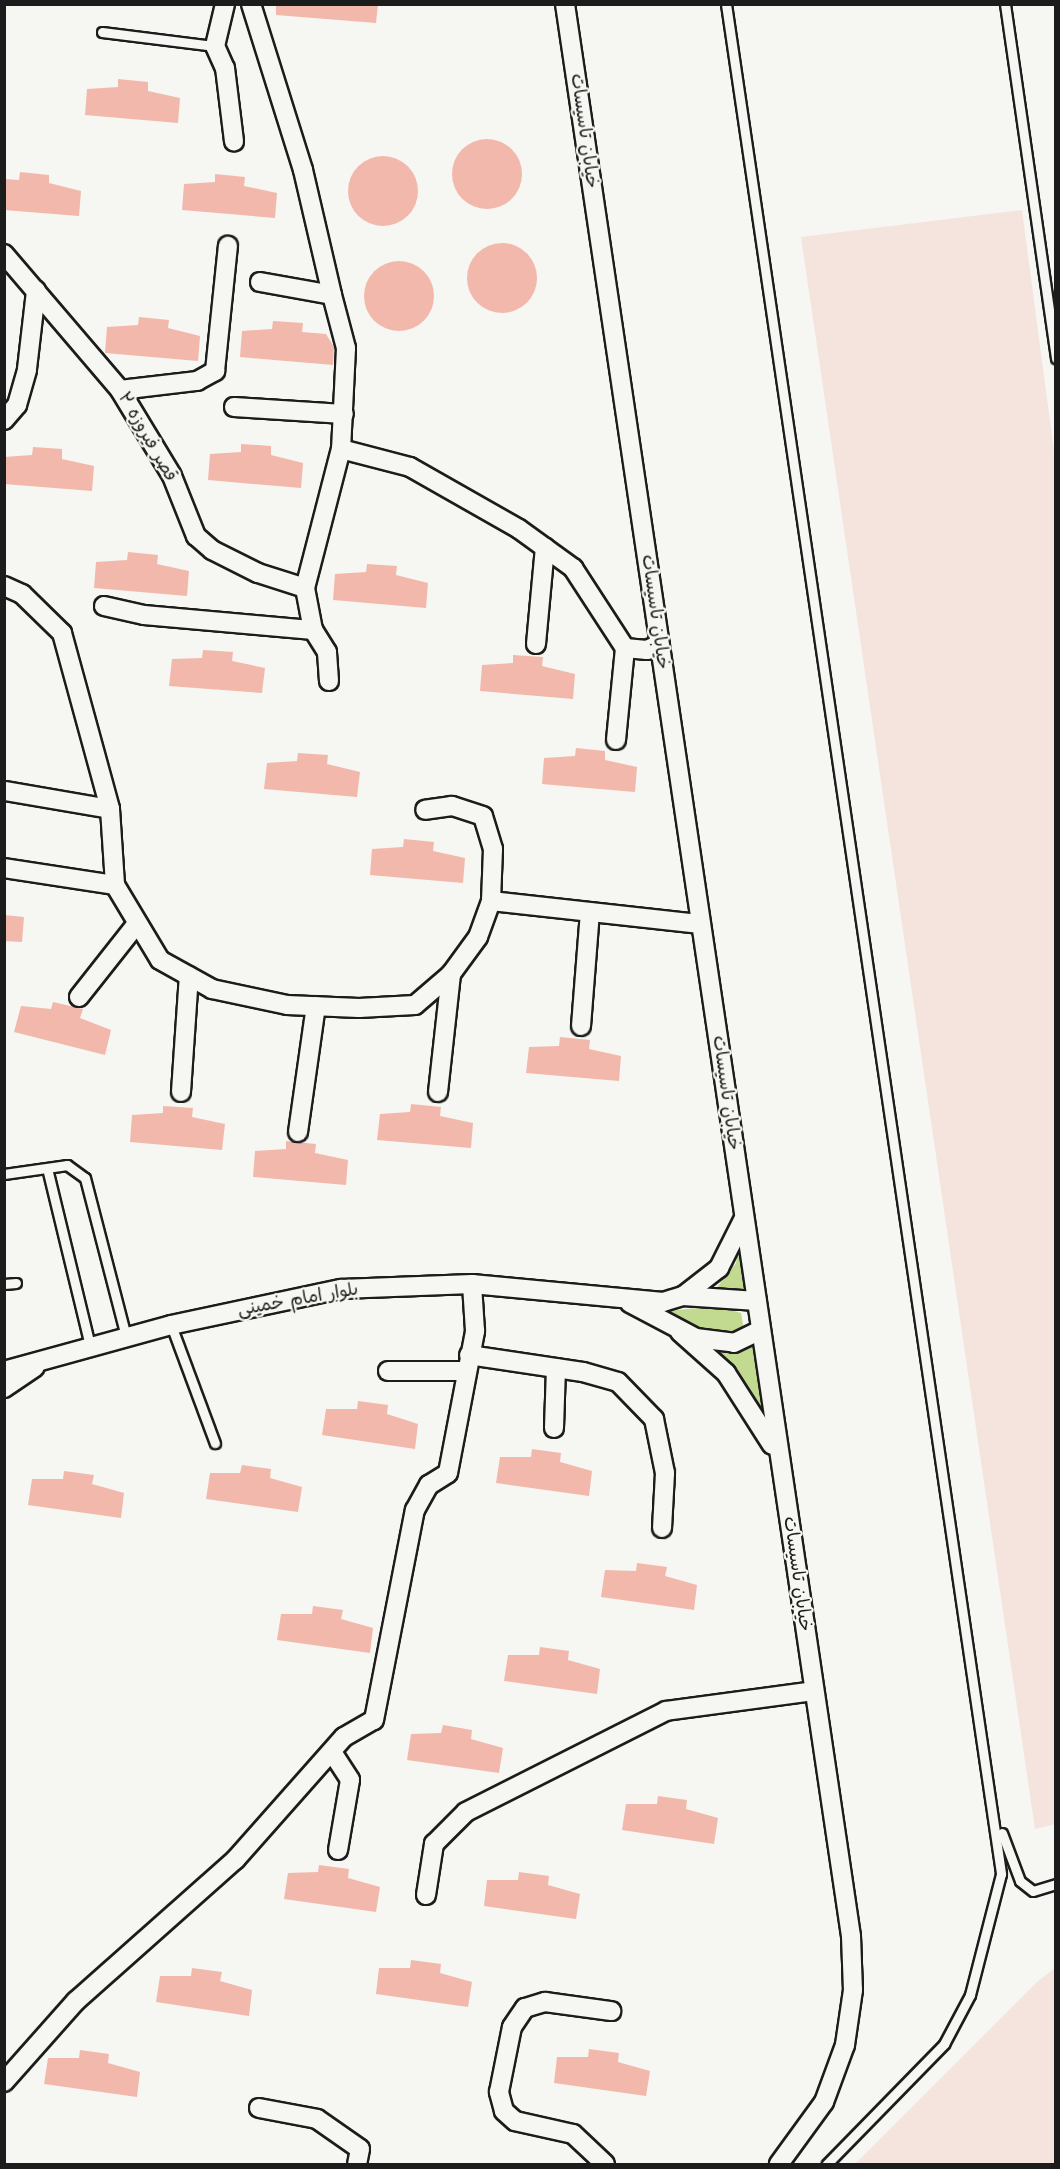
<!DOCTYPE html>
<html>
<head>
<meta charset="utf-8">
<style>
  body { margin:0 }
  #map { position:relative; width:1060px; height:2169px; overflow:hidden; background:#f6f6f2; font-family:"Comic Neue","Playpen Sans Arabic",sans-serif }
  div>[style] { position:absolute }
  [style*='--x'] { left:calc(var(--x)*1px); top:calc(var(--y)*1px); width:calc(var(--w)*1px); rotate:calc(var(--a)*1deg) }
  .built>* { inset:0; background:#f5e3dd }
  .green>* { inset:0; background:#c2da90 }
  .building>* { inset:0; background:#f3b8ac }
  .round { border-radius:50% }
  .roads { filter:drop-shadow(2px 0 #1c1c1c) drop-shadow(-2px 0 #1c1c1c) drop-shadow(0 2px #1c1c1c) drop-shadow(0 -2px #1c1c1c) }
  .service>* { height:9px; margin:-4.5px; padding:0 4.5px; transform-origin:4.5px; border-radius:4.5px; background:#f6f6f2 }
  .minor>* { height:18px; margin:-9px; padding:0 9px; transform-origin:9px; border-radius:9px; background:#f6f6f2 }
  span { translate:-50% -50%; white-space:nowrap; text-align:center; line-height:1.15; -webkit-text-stroke:4.5px #f6f6f2; paint-order:stroke }
  .street-label { font-size:18px; color:#1c1c1c }
  .frame { position:absolute; inset:0; border:6px solid #1c1c1c; pointer-events:none }
</style>
</head>
<body>
<div id="map">
  <div class="built">
    <div style="clip-path:polygon(1022px 210px,1056px 467px,1056px 1824px,1035px 1829px,801px 237px)"></div>
    <div style="clip-path:polygon(1055px 1968px,1055px 2164px,855px 2164px,1037px 1982px)"></div>
  </div>
  <div class="green">
    <div style="clip-path:polygon(739px 1244px,747px 1294px,714px 1291px,736px 1263px)"></div>
    <div style="clip-path:polygon(716px 1306px,741px 1313px,744px 1330px,717px 1335px,649px 1313px)"></div>
    <div style="clip-path:polygon(752px 1342px,765px 1420px,741px 1378px,708px 1347px)"></div>
  </div>
  <div class="building">
    <div style="clip-path:polygon(276px 4px,378px 4px,376px 23px,276px 15px)"></div>
    <div style="clip-path:polygon(118px 79px,148px 82px,148px 91px,180px 98px,178px 123px,85px 115px,87px 89px,118px 87px)"></div>
    <div class="round" style="left:452px;top:139px;width:70px;height:70px"></div>
    <div class="round" style="left:348px;top:156px;width:70px;height:70px"></div>
    <div style="clip-path:polygon(20px 172px,49px 175px,49px 183px,81px 191px,79px 216px,4px 210px,4px 179px,19px 180px)"></div>
    <div style="clip-path:polygon(215px 174px,245px 177px,244px 186px,277px 193px,275px 218px,182px 210px,184px 184px,215px 182px)"></div>
    <div class="round" style="left:467px;top:243px;width:70px;height:70px"></div>
    <div class="round" style="left:364px;top:261px;width:70px;height:70px"></div>
    <div style="clip-path:polygon(139px 317px,169px 320px,168px 328px,200px 336px,198px 361px,105px 353px,107px 327px,138px 325px)"></div>
    <div style="clip-path:polygon(273px 321px,303px 323px,302px 332px,326px 334px,334px 347px,333px 365px,240px 357px,242px 331px,272px 329px)"></div>
    <div style="clip-path:polygon(241px 444px,271px 446px,271px 455px,303px 463px,301px 488px,208px 480px,210px 454px,241px 452px)"></div>
    <div style="clip-path:polygon(33px 447px,62px 449px,62px 459px,94px 466px,92px 491px,4px 484px,4px 457px,32px 455px)"></div>
    <div style="clip-path:polygon(128px 552px,158px 555px,157px 564px,189px 571px,187px 596px,94px 588px,96px 562px,127px 560px)"></div>
    <div style="clip-path:polygon(367px 564px,397px 566px,396px 575px,428px 583px,426px 608px,333px 600px,335px 574px,366px 572px)"></div>
    <div style="clip-path:polygon(203px 650px,233px 652px,232px 661px,265px 668px,262px 693px,169px 686px,172px 659px,202px 658px)"></div>
    <div style="clip-path:polygon(513px 655px,543px 657px,542px 666px,575px 674px,573px 699px,480px 691px,482px 665px,513px 663px)"></div>
    <div style="clip-path:polygon(576px 748px,605px 751px,605px 760px,637px 767px,635px 792px,542px 784px,544px 758px,575px 756px)"></div>
    <div style="clip-path:polygon(298px 753px,328px 755px,327px 764px,360px 772px,357px 797px,264px 789px,267px 763px,297px 761px)"></div>
    <div style="clip-path:polygon(404px 839px,434px 842px,433px 851px,465px 858px,463px 883px,370px 875px,372px 849px,403px 847px)"></div>
    <div style="clip-path:polygon(4px 915px,24px 917px,22px 942px,4px 941px)"></div>
    <div style="clip-path:polygon(53px 1002px,83px 1009px,80px 1018px,111px 1030px,105px 1055px,14px 1032px,21px 1006px,51px 1009px)"></div>
    <div style="clip-path:polygon(560px 1037px,590px 1040px,589px 1049px,621px 1056px,619px 1081px,526px 1073px,529px 1047px,559px 1046px)"></div>
    <div style="clip-path:polygon(411px 1104px,441px 1107px,440px 1116px,473px 1123px,471px 1148px,377px 1140px,380px 1114px,410px 1112px)"></div>
    <div style="clip-path:polygon(163px 1106px,193px 1108px,192px 1117px,225px 1124px,222px 1150px,130px 1142px,132px 1115px,163px 1113px)"></div>
    <div style="clip-path:polygon(286px 1141px,316px 1144px,315px 1153px,348px 1160px,346px 1185px,253px 1177px,255px 1151px,286px 1149px)"></div>
    <div style="clip-path:polygon(358px 1401px,388px 1405px,387px 1414px,418px 1424px,415px 1449px,322px 1435px,326px 1409px,357px 1409px)"></div>
    <div style="clip-path:polygon(532px 1449px,561px 1453px,560px 1462px,592px 1471px,589px 1496px,496px 1483px,500px 1457px,531px 1457px)"></div>
    <div style="clip-path:polygon(242px 1465px,271px 1469px,270px 1478px,302px 1487px,298px 1512px,206px 1499px,210px 1473px,240px 1473px)"></div>
    <div style="clip-path:polygon(64px 1471px,94px 1475px,92px 1484px,124px 1493px,121px 1518px,28px 1505px,32px 1479px,63px 1479px)"></div>
    <div style="clip-path:polygon(637px 1563px,667px 1567px,665px 1576px,697px 1585px,694px 1610px,601px 1597px,605px 1570px,636px 1571px)"></div>
    <div style="clip-path:polygon(313px 1606px,343px 1610px,341px 1619px,373px 1628px,370px 1653px,277px 1640px,281px 1614px,312px 1614px)"></div>
    <div style="clip-path:polygon(540px 1647px,569px 1651px,568px 1660px,600px 1669px,597px 1694px,504px 1681px,508px 1655px,539px 1655px)"></div>
    <div style="clip-path:polygon(443px 1725px,472px 1730px,471px 1739px,503px 1748px,499px 1773px,407px 1760px,411px 1734px,441px 1733px)"></div>
    <div style="clip-path:polygon(658px 1796px,687px 1800px,686px 1809px,718px 1818px,714px 1844px,622px 1830px,626px 1804px,657px 1804px)"></div>
    <div style="clip-path:polygon(319px 1865px,349px 1869px,348px 1878px,380px 1887px,376px 1912px,284px 1899px,288px 1873px,318px 1872px)"></div>
    <div style="clip-path:polygon(519px 1872px,549px 1876px,548px 1885px,580px 1894px,576px 1919px,484px 1906px,487px 1880px,518px 1880px)"></div>
    <div style="clip-path:polygon(411px 1960px,441px 1964px,440px 1973px,472px 1982px,468px 2007px,376px 1994px,379px 1968px,410px 1968px)"></div>
    <div style="clip-path:polygon(192px 1968px,222px 1972px,220px 1981px,252px 1990px,249px 2016px,156px 2002px,160px 1976px,191px 1976px)"></div>
    <div style="clip-path:polygon(589px 2049px,619px 2053px,618px 2062px,650px 2071px,646px 2096px,554px 2083px,557px 2057px,588px 2057px)"></div>
    <div style="clip-path:polygon(80px 2050px,109px 2054px,108px 2063px,140px 2072px,137px 2097px,44px 2084px,48px 2058px,79px 2058px)"></div>
  </div>
  <div class="roads">
    <div class="service">
      <div style="--x:726;--y:4;--w:1890;--a:81.63"></div>
      <div style="--x:1001;--y:1874;--w:125;--a:104.4"></div>
      <div style="--x:970;--y:1995;--w:55;--a:118"></div>
      <div style="--x:944;--y:2044;--w:168;--a:134.3"></div>
      <div style="--x:1005;--y:4;--w:358;--a:81.8"></div>
      <div style="--x:102;--y:32;--w:114;--a:7.1"></div>
      <div style="--x:47;--y:1168;--w:183;--a:76.4"></div>
      <div style="--x:4;--y:1174;--w:64;--a:-8.1"></div>
      <div style="--x:67;--y:1165;--w:22;--a:36"></div>
      <div style="--x:85;--y:1178;--w:163;--a:75.5"></div>
      <div style="--x:4;--y:1284;--w:12;--a:-5"></div>
      <div style="--x:171;--y:1325;--w:126;--a:69.6"></div>
      <div style="--x:1002;--y:1833;--w:51;--a:69.4"></div>
      <div style="--x:1020;--y:1881;--w:16;--a:38"></div>
      <div style="--x:1033;--y:1891;--w:24;--a:-17"></div>
    </div>
    <div class="minor">
      <div style="--x:225;--y:4;--w:43;--a:103.4"></div>
      <div style="--x:215;--y:46;--w:24;--a:66"></div>
      <div style="--x:225;--y:68;--w:74;--a:83"></div>
      <div style="--x:251;--y:4;--w:174;--a:72.6"></div>
      <div style="--x:303;--y:170;--w:128;--a:76.9"></div>
      <div style="--x:565;--y:4;--w:1953;--a:81.58"></div>
      <div style="--x:851;--y:1936;--w:54;--a:87.9"></div>
      <div style="--x:853;--y:1990;--w:56;--a:98.3"></div>
      <div style="--x:845;--y:2045;--w:61;--a:110.2"></div>
      <div style="--x:824;--y:2102;--w:77;--a:126"></div>
      <div style="--x:4;--y:254;--w:179;--a:49.5"></div>
      <div style="--x:120;--y:390;--w:100;--a:58.8"></div>
      <div style="--x:172;--y:476;--w:65;--a:68.2"></div>
      <div style="--x:196;--y:536;--w:21;--a:41"></div>
      <div style="--x:212;--y:550;--w:51;--a:26.6"></div>
      <div style="--x:258;--y:573;--w:49;--a:17.7"></div>
      <div style="--x:260;--y:282;--w:73;--a:10.2"></div>
      <div style="--x:332;--y:295;--w:55;--a:75.2"></div>
      <div style="--x:346;--y:348;--w:101;--a:92.8"></div>
      <div style="--x:341;--y:449;--w:71;--a:14.6"></div>
      <div style="--x:410;--y:467;--w:125;--a:29.6"></div>
      <div style="--x:519;--y:529;--w:67;--a:35.8"></div>
      <div style="--x:573;--y:568;--w:95;--a:57"></div>
      <div style="--x:625;--y:648;--w:22;--a:5"></div>
      <div style="--x:647;--y:650;--w:14;--a:-25"></div>
      <div style="--x:120;--y:390;--w:78;--a:-6.7"></div>
      <div style="--x:197;--y:381;--w:21;--a:-29"></div>
      <div style="--x:215;--y:371;--w:126;--a:-84.1"></div>
      <div style="--x:234;--y:407;--w:110;--a:3.6"></div>
      <div style="--x:4;--y:420;--w:20;--a:-49"></div>
      <div style="--x:17;--y:405;--w:37;--a:-74"></div>
      <div style="--x:27;--y:369;--w:79;--a:-83.4"></div>
      <div style="--x:4;--y:586;--w:20;--a:24"></div>
      <div style="--x:22;--y:594;--w:56;--a:44.3"></div>
      <div style="--x:62;--y:633;--w:182;--a:74.7"></div>
      <div style="--x:110;--y:809;--w:107;--a:-170.3"></div>
      <div style="--x:104;--y:606;--w:41;--a:12.7"></div>
      <div style="--x:144;--y:615;--w:170;--a:5.1"></div>
      <div style="--x:536;--y:644;--w:97;--a:-84.7"></div>
      <div style="--x:329;--y:681;--w:29;--a:-94"></div>
      <div style="--x:327;--y:652;--w:26;--a:-122"></div>
      <div style="--x:313;--y:630;--w:43;--a:-100.8"></div>
      <div style="--x:305;--y:588;--w:144;--a:-75.5"></div>
      <div style="--x:616;--y:740;--w:92;--a:-84.4"></div>
      <div style="--x:110;--y:809;--w:76;--a:86.2"></div>
      <div style="--x:115;--y:885;--w:87;--a:59"></div>
      <div style="--x:160;--y:960;--w:60;--a:29.1"></div>
      <div style="--x:212;--y:989;--w:77;--a:12"></div>
      <div style="--x:287;--y:1005;--w:72;--a:2.4"></div>
      <div style="--x:359;--y:1008;--w:56;--a:-3.1"></div>
      <div style="--x:415;--y:1005;--w:48;--a:-40.7"></div>
      <div style="--x:451;--y:974;--w:46;--a:-53.9"></div>
      <div style="--x:478;--y:937;--w:38;--a:-70"></div>
      <div style="--x:491;--y:901;--w:52;--a:-87.8"></div>
      <div style="--x:493;--y:849;--w:34;--a:-107"></div>
      <div style="--x:483;--y:816;--w:33;--a:-162"></div>
      <div style="--x:452;--y:806;--w:27;--a:172"></div>
      <div style="--x:4;--y:868;--w:112;--a:8.7"></div>
      <div style="--x:491;--y:901;--w:211;--a:6.3"></div>
      <div style="--x:79;--y:997;--w:90;--a:-51.7"></div>
      <div style="--x:581;--y:1026;--w:114;--a:-85.5"></div>
      <div style="--x:181;--y:1092;--w:116;--a:-86.1"></div>
      <div style="--x:438;--y:1092;--w:119;--a:-83.7"></div>
      <div style="--x:298;--y:1132;--w:127;--a:-81.9"></div>
      <div style="--x:683;--y:1296;--w:74;--a:3.9"></div>
      <div style="--x:630;--y:1303;--w:75;--a:27.9"></div>
      <div style="--x:696;--y:1338;--w:38;--a:7"></div>
      <div style="--x:734;--y:1343;--w:30;--a:-26"></div>
      <div style="--x:680;--y:1332;--w:62;--a:41.7"></div>
      <div style="--x:726;--y:1373;--w:85;--a:57.4"></div>
      <div style="--x:469;--y:1355;--w:115;--a:8.5"></div>
      <div style="--x:583;--y:1372;--w:36;--a:16"></div>
      <div style="--x:618;--y:1382;--w:52;--a:45.8"></div>
      <div style="--x:654;--y:1419;--w:55;--a:78.5"></div>
      <div style="--x:665;--y:1473;--w:55;--a:93.1"></div>
      <div style="--x:4;--y:1371;--w:173;--a:-15.4"></div>
      <div style="--x:171;--y:1325;--w:174;--a:-12"></div>
      <div style="--x:341;--y:1289;--w:131;--a:-2.2"></div>
      <div style="--x:472;--y:1284;--w:192;--a:5.4"></div>
      <div style="--x:663;--y:1302;--w:21;--a:-17"></div>
      <div style="--x:683;--y:1296;--w:46;--a:-37.9"></div>
      <div style="--x:719;--y:1268;--w:54;--a:-63.4"></div>
      <div style="--x:388;--y:1371;--w:78;--a:0"></div>
      <div style="--x:4;--y:1388;--w:37;--a:-34"></div>
      <div style="--x:554;--y:1428;--w:60;--a:-88.1"></div>
      <div style="--x:332;--y:1752;--w:33;--a:57"></div>
      <div style="--x:350;--y:1780;--w:71;--a:99.7"></div>
      <div style="--x:426;--y:1895;--w:52;--a:-81.1"></div>
      <div style="--x:434;--y:1844;--w:45;--a:-45"></div>
      <div style="--x:466;--y:1812;--w:224;--a:-26.8"></div>
      <div style="--x:666;--y:1711;--w:149;--a:-7.7"></div>
      <div style="--x:4;--y:2082;--w:108;--a:-48.4"></div>
      <div style="--x:76;--y:2001;--w:213;--a:-41.6"></div>
      <div style="--x:235;--y:1860;--w:164;--a:-48.5"></div>
      <div style="--x:344;--y:1737;--w:34;--a:-30"></div>
      <div style="--x:374;--y:1720;--w:214;--a:-79"></div>
      <div style="--x:415;--y:1510;--w:29;--a:-61"></div>
      <div style="--x:429;--y:1485;--w:22;--a:-32"></div>
      <div style="--x:448;--y:1473;--w:145;--a:-79.2"></div>
      <div style="--x:475;--y:1331;--w:47;--a:-93.7"></div>
      <div style="--x:259;--y:2108;--w:59;--a:10.7"></div>
      <div style="--x:317;--y:2119;--w:52;--a:34.9"></div>
      <div style="--x:360;--y:2149;--w:15;--a:101"></div>
      <div style="--x:605;--y:2164;--w:44;--a:-136.8"></div>
      <div style="--x:573;--y:2134;--w:59;--a:-167.4"></div>
      <div style="--x:515;--y:2121;--w:15;--a:-138"></div>
      <div style="--x:504;--y:2111;--w:20;--a:-105"></div>
      <div style="--x:499;--y:2092;--w:66;--a:-78.7"></div>
      <div style="--x:512;--y:2027;--w:23;--a:-56"></div>
      <div style="--x:525;--y:2008;--w:21;--a:-17"></div>
      <div style="--x:545;--y:2002;--w:67;--a:7.8"></div>
    </div>
  </div>
  <div class="street-label">
    <span style="left:584px;top:131px;rotate:82deg">خیابان تاسیسات</span>
    <span style="left:147px;top:437px;rotate:60deg">قصر فیروزه ۲</span>
    <span style="left:655px;top:612px;rotate:82deg">خیابان تاسیسات</span>
    <span style="left:726px;top:1093px;rotate:82deg">خیابان تاسیسات</span>
    <span style="left:298px;top:1300px;rotate:-10deg">بلوار امام خمینی</span>
    <span style="left:797px;top:1574px;rotate:82deg">خیابان تاسیسات</span>
  </div>
  <div class="frame"></div>
</div>
</body>
</html>
